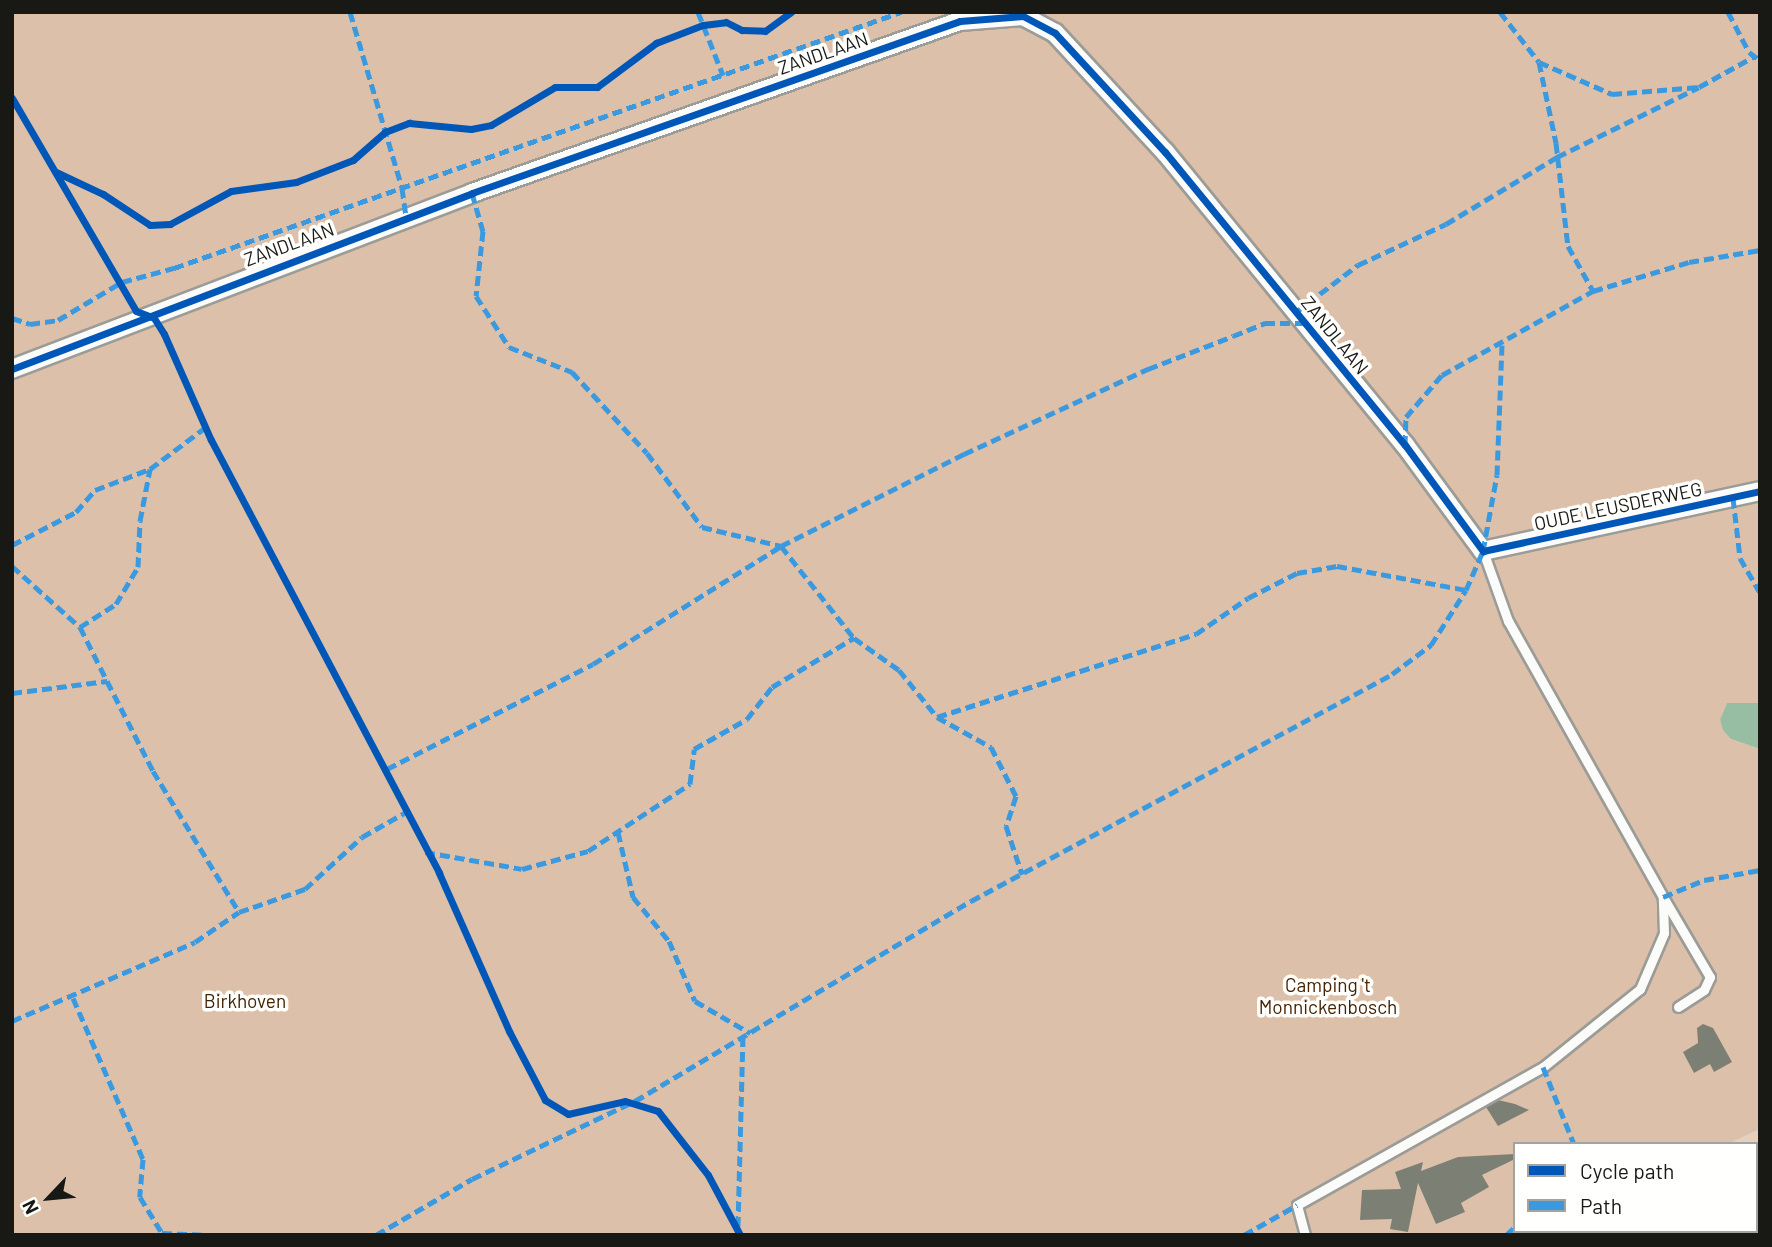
<!DOCTYPE html>
<html>
<head>
<meta charset="utf-8">
<style>
  body { margin:0 }
  #map { position:relative; width:1772px; height:1247px; overflow:hidden; background:#e5e5e0; font-family:Barlow,sans-serif }
  div>[style] { position:absolute }
  [style*='--x'] { left:calc(var(--x)*1px); top:calc(var(--y)*1px); width:calc(var(--w)*1px); rotate:calc(var(--a)*1deg) }
  .green>* { inset:0; background:#e6cfbc }
  .forest>* { inset:0; background:#dcc0a9 }
  .water>* { inset:0; background:#97bea2 }
  .building>* { inset:0; background:#7c8074 }
  .roads { filter:drop-shadow(2px 0 #9b9b97) drop-shadow(-2px 0 #9b9b97) drop-shadow(0 2px #9b9b97) drop-shadow(0 -2px #9b9b97) }
  .lane>* { height:9px; margin:-4.5px; padding:0 4.5px; transform-origin:4.5px; border-radius:4.5px; background:#fbfbfa }
  .street>* { height:18px; margin:-9px; padding:0 9px; transform-origin:9px; border-radius:9px; background:#fbfbfa }
  .quiet>* { height:5px; margin-top:-2.5px; transform-origin:0; background:repeating-linear-gradient(90deg,#3b9adf 0 10px,transparent 0 15px) }
  .cycleway>* { height:7px; margin:-3.5px; padding:0 3.5px; transform-origin:3.5px; border-radius:3.5px; background:#0057b8 }
  span { translate:-50% -50%; white-space:nowrap; text-align:center; line-height:1.15; -webkit-text-stroke:7px #fffffe; paint-order:stroke }
  .street-label { font-size:19px; color:#181815 }
  .park-label { font-size:19px; color:#442203 }
  .frame { position:absolute; inset:0; border:14px solid #181815; pointer-events:none }
  .legend { position:absolute; left:1513px; top:1142px; width:245px; height:91px; box-sizing:border-box; background:#fffffe; border:2px solid #a3a3a1; margin:0; padding:9px 12px; list-style:none; font-size:21px; color:#181815 }
  .legend li { display:flex; align-items:center; gap:14px; height:35px }
  .legend b { width:35px; border:2px solid #a3a3a1 }
  .north { position:absolute; left:14px; top:1163px; width:70px; height:70px; -webkit-text-stroke:5px #fffffe; paint-order:stroke; rotate:244deg; font-size:19px; font-weight:700; line-height:28px; text-align:center; color:#181815 }
  .north::after { content:''; display:block; margin:auto; width:24px; height:32px; background:#181815; clip-path:polygon(50% 0,100% 100%,50% 72%,0 100%) }
</style>
</head>
<body>
<div id="map">
  <div class="green">
    <div style="clip-path:polygon(1760px 1129px,1760px 1235px,1711px 1235px,1756px 1231px,1756px 1144px,1728px 1144px)"></div>
  </div>
  <div class="forest">
    <div style="clip-path:polygon(12px 12px,1760px 12px,1760px 703px,1727px 703px,1720px 721px,1731px 739px,1760px 749px,1760px 1129px,1728px 1144px,1515px 1144px,1515px 1231px,1711px 1231px,1711px 1235px,12px 1235px)"></div>
  </div>
  <div class="water">
    <div style="clip-path:polygon(1727px 703px,1760px 703px,1760px 749px,1731px 739px,1723px 730px,1720px 720px)"></div>
  </div>
  <div class="building">
    <div style="clip-path:polygon(1703px 1024px,1713px 1028px,1732px 1062px,1714px 1072px,1710px 1064px,1694px 1073px,1683px 1052px,1698px 1043px,1697px 1028px)"></div>
    <div style="clip-path:polygon(1498px 1100px,1515px 1104px,1529px 1110px,1498px 1126px,1486px 1107px)"></div>
    <div style="clip-path:polygon(1515px 1154px,1515px 1159px,1482px 1175px,1489px 1187px,1461px 1203px,1465px 1212px,1436px 1224px,1418px 1183px,1408px 1232px,1390px 1229px,1392px 1219px,1360px 1220px,1362px 1190px,1401px 1189px,1395px 1172px,1423px 1162px,1421px 1171px,1458px 1157px)"></div>
  </div>
  <div class="roads">
    <div class="lane">
      <div style="--x:1663;--y:897;--w:93;--a:59.6"></div>
      <div style="--x:1710;--y:977;--w:14;--a:115"></div>
      <div style="--x:1704;--y:990;--w:31;--a:147"></div>
      <div style="--x:1305;--y:1235;--w:31;--a:-105"></div>
      <div style="--x:1297;--y:1205;--w:282;--a:-29.3"></div>
      <div style="--x:1543;--y:1067;--w:124;--a:-38.8"></div>
      <div style="--x:1640;--y:989;--w:61;--a:-66.8"></div>
      <div style="--x:1664;--y:933;--w:36;--a:-92"></div>
      <div style="--x:1663;--y:897;--w:317;--a:-119.3"></div>
      <div style="--x:1508;--y:621;--w:74;--a:-109.7"></div>
    </div>
    <div class="street">
      <div style="--x:12;--y:369;--w:493;--a:-20.9"></div>
      <div style="--x:472;--y:193;--w:517;--a:-19.42"></div>
      <div style="--x:960;--y:21;--w:63;--a:-4.5"></div>
      <div style="--x:1023;--y:16;--w:36;--a:28"></div>
      <div style="--x:1055;--y:33;--w:162;--a:47.3"></div>
      <div style="--x:1165;--y:152;--w:379;--a:50.7"></div>
      <div style="--x:1405;--y:445;--w:132;--a:53.7"></div>
      <div style="--x:1483;--y:551;--w:283;--a:-12.2"></div>
    </div>
  </div>
  <div class="quiet">
    <div style="--x:350;--y:12;--w:184;--a:73.5"></div>
    <div style="--x:402;--y:188;--w:30;--a:82"></div>
    <div style="--x:698;--y:12;--w:68;--a:68.4"></div>
    <div style="--x:1500;--y:12;--w:63;--a:52"></div>
    <div style="--x:1539;--y:62;--w:83;--a:78.1"></div>
    <div style="--x:1556;--y:143;--w:104;--a:83.4"></div>
    <div style="--x:1568;--y:246;--w:51;--a:60.9"></div>
    <div style="--x:1728;--y:12;--w:45;--a:62.3"></div>
    <div style="--x:1749;--y:52;--w:14;--a:36"></div>
    <div style="--x:1539;--y:62;--w:80;--a:23.7"></div>
    <div style="--x:1612;--y:94;--w:87;--a:-4.6"></div>
    <div style="--x:1699;--y:87;--w:64;--a:-29"></div>
    <div style="--x:472;--y:193;--w:40;--a:74"></div>
    <div style="--x:483;--y:231;--w:65;--a:96.1"></div>
    <div style="--x:476;--y:296;--w:61;--a:57.1"></div>
    <div style="--x:509;--y:347;--w:68;--a:21.6"></div>
    <div style="--x:572;--y:372;--w:110;--a:47.2"></div>
    <div style="--x:647;--y:453;--w:92;--a:53.4"></div>
    <div style="--x:702;--y:527;--w:81;--a:13.5"></div>
    <div style="--x:781;--y:546;--w:117;--a:51.6"></div>
    <div style="--x:854;--y:638;--w:55;--a:35.4"></div>
    <div style="--x:899;--y:670;--w:60;--a:51"></div>
    <div style="--x:937;--y:717;--w:62;--a:29.1"></div>
    <div style="--x:991;--y:747;--w:55;--a:63"></div>
    <div style="--x:1016;--y:796;--w:32;--a:108"></div>
    <div style="--x:1006;--y:826;--w:51;--a:71.6"></div>
    <div style="--x:1296;--y:312;--w:78;--a:-37.2"></div>
    <div style="--x:1358;--y:265;--w:97;--a:-25"></div>
    <div style="--x:1446;--y:224;--w:130;--a:-31.1"></div>
    <div style="--x:1557;--y:157;--w:158;--a:-26.2"></div>
    <div style="--x:12;--y:318;--w:19;--a:18"></div>
    <div style="--x:30;--y:324;--w:28;--a:-8"></div>
    <div style="--x:58;--y:320;--w:74;--a:-30.7"></div>
    <div style="--x:122;--y:282;--w:54;--a:-15.1"></div>
    <div style="--x:174;--y:268;--w:771;--a:-19.4"></div>
    <div style="--x:1405;--y:445;--w:28;--a:-88"></div>
    <div style="--x:1406;--y:417;--w:55;--a:-49.4"></div>
    <div style="--x:1442;--y:375;--w:173;--a:-29.1"></div>
    <div style="--x:1593;--y:291;--w:100;--a:-16.8"></div>
    <div style="--x:1689;--y:262;--w:72;--a:-9.6"></div>
    <div style="--x:1733;--y:498;--w:60;--a:83.3"></div>
    <div style="--x:1740;--y:558;--w:39;--a:60"></div>
    <div style="--x:12;--y:545;--w:72;--a:-27.3"></div>
    <div style="--x:76;--y:512;--w:29;--a:-49"></div>
    <div style="--x:95;--y:490;--w:59;--a:-20.9"></div>
    <div style="--x:150;--y:469;--w:70;--a:-36.9"></div>
    <div style="--x:12;--y:566;--w:91;--a:41.9"></div>
    <div style="--x:80;--y:627;--w:60;--a:63.4"></div>
    <div style="--x:80;--y:627;--w:43;--a:-32.6"></div>
    <div style="--x:116;--y:604;--w:43;--a:-59.3"></div>
    <div style="--x:138;--y:567;--w:46;--a:-87.5"></div>
    <div style="--x:140;--y:521;--w:53;--a:-79.1"></div>
    <div style="--x:12;--y:693;--w:96;--a:-7.2"></div>
    <div style="--x:107;--y:681;--w:101;--a:62.9"></div>
    <div style="--x:153;--y:771;--w:165;--a:58.6"></div>
    <div style="--x:937;--y:717;--w:272;--a:-17.8"></div>
    <div style="--x:1196;--y:634;--w:63;--a:-34.7"></div>
    <div style="--x:1248;--y:598;--w:55;--a:-27"></div>
    <div style="--x:1297;--y:573;--w:41;--a:-9.9"></div>
    <div style="--x:1337;--y:566;--w:131;--a:10.5"></div>
    <div style="--x:387;--y:769;--w:231;--a:-27"></div>
    <div style="--x:593;--y:664;--w:222;--a:-32.1"></div>
    <div style="--x:781;--y:546;--w:205;--a:-26.7"></div>
    <div style="--x:964;--y:454;--w:203;--a:-24.8"></div>
    <div style="--x:1148;--y:369;--w:91;--a:-21.2"></div>
    <div style="--x:1233;--y:336;--w:35;--a:-22"></div>
    <div style="--x:1265;--y:323;--w:38;--a:0"></div>
    <div style="--x:618;--y:832;--w:67;--a:77"></div>
    <div style="--x:633;--y:897;--w:57;--a:50.7"></div>
    <div style="--x:669;--y:941;--w:65;--a:66.6"></div>
    <div style="--x:695;--y:1001;--w:64;--a:30.2"></div>
    <div style="--x:425;--y:852;--w:98;--a:9.9"></div>
    <div style="--x:522;--y:869;--w:68;--a:-15.3"></div>
    <div style="--x:588;--y:851;--w:122;--a:-33.3"></div>
    <div style="--x:690;--y:784;--w:35;--a:-83"></div>
    <div style="--x:694;--y:749;--w:61;--a:-29.5"></div>
    <div style="--x:747;--y:719;--w:41;--a:-52"></div>
    <div style="--x:772;--y:687;--w:96;--a:-30.9"></div>
    <div style="--x:1663;--y:897;--w:44;--a:-22.5"></div>
    <div style="--x:1704;--y:880;--w:57;--a:-10.1"></div>
    <div style="--x:73;--y:998;--w:176;--a:66.5"></div>
    <div style="--x:143;--y:1159;--w:38;--a:95"></div>
    <div style="--x:140;--y:1197;--w:42;--a:58.6"></div>
    <div style="--x:162;--y:1233;--w:47;--a:2.4"></div>
    <div style="--x:12;--y:1021;--w:199;--a:-23.3"></div>
    <div style="--x:195;--y:942;--w:53;--a:-34.3"></div>
    <div style="--x:239;--y:912;--w:70;--a:-19.2"></div>
    <div style="--x:305;--y:889;--w:77;--a:-42.4"></div>
    <div style="--x:362;--y:837;--w:51;--a:-29.6"></div>
    <div style="--x:1543;--y:1067;--w:83;--a:68.1"></div>
    <div style="--x:738;--y:1226;--w:189;--a:-88.5"></div>
    <div style="--x:1639;--y:1231;--w:6;--a:45"></div>
    <div style="--x:376;--y:1235;--w:111;--a:-30.3"></div>
    <div style="--x:472;--y:1179;--w:181;--a:-25.6"></div>
    <div style="--x:635;--y:1101;--w:391;--a:-30.8"></div>
    <div style="--x:971;--y:901;--w:478;--a:-28.3"></div>
    <div style="--x:1392;--y:674;--w:49;--a:-36.6"></div>
    <div style="--x:1431;--y:645;--w:65;--a:-57.5"></div>
    <div style="--x:1466;--y:590;--w:43;--a:-66.4"></div>
    <div style="--x:1483;--y:551;--w:77;--a:-79.6"></div>
    <div style="--x:1497;--y:475;--w:132;--a:-87.8"></div>
    <div style="--x:1244;--y:1235;--w:61;--a:-29.5"></div>
    <div style="--x:1506;--y:1235;--w:12;--a:-42"></div>
  </div>
  <div class="cycleway">
    <div style="--x:12;--y:98;--w:246;--a:59.8"></div>
    <div style="--x:136;--y:311;--w:19;--a:21"></div>
    <div style="--x:154;--y:318;--w:19;--a:58"></div>
    <div style="--x:164;--y:334;--w:116;--a:66.1"></div>
    <div style="--x:211;--y:440;--w:489;--a:62.2"></div>
    <div style="--x:439;--y:873;--w:173;--a:66.1"></div>
    <div style="--x:509;--y:1031;--w:78;--a:62.4"></div>
    <div style="--x:545;--y:1100;--w:27;--a:31"></div>
    <div style="--x:568;--y:1114;--w:58;--a:-12.8"></div>
    <div style="--x:625;--y:1101;--w:34;--a:17"></div>
    <div style="--x:658;--y:1111;--w:81;--a:52"></div>
    <div style="--x:708;--y:1175;--w:68;--a:61.9"></div>
    <div style="--x:56;--y:172;--w:52;--a:25.1"></div>
    <div style="--x:103;--y:194;--w:56;--a:33.4"></div>
    <div style="--x:150;--y:225;--w:20;--a:-3"></div>
    <div style="--x:170;--y:224;--w:69;--a:-28.4"></div>
    <div style="--x:231;--y:191;--w:66;--a:-7.9"></div>
    <div style="--x:296;--y:182;--w:61;--a:-21.1"></div>
    <div style="--x:353;--y:160;--w:43;--a:-41.2"></div>
    <div style="--x:385;--y:132;--w:26;--a:-21"></div>
    <div style="--x:409;--y:123;--w:62;--a:5.5"></div>
    <div style="--x:471;--y:129;--w:20;--a:-11"></div>
    <div style="--x:491;--y:125;--w:74;--a:-30.7"></div>
    <div style="--x:555;--y:87;--w:42;--a:0"></div>
    <div style="--x:597;--y:87;--w:74;--a:-36.7"></div>
    <div style="--x:656;--y:43;--w:50;--a:-21"></div>
    <div style="--x:703;--y:25;--w:23;--a:-7"></div>
    <div style="--x:726;--y:22;--w:18;--a:27"></div>
    <div style="--x:742;--y:30;--w:23;--a:2"></div>
    <div style="--x:765;--y:31;--w:32;--a:-36"></div>
    <div style="--x:12;--y:369;--w:493;--a:-20.9"></div>
    <div style="--x:472;--y:193;--w:517;--a:-19.42"></div>
    <div style="--x:960;--y:21;--w:63;--a:-4.5"></div>
    <div style="--x:1023;--y:16;--w:36;--a:28"></div>
    <div style="--x:1055;--y:33;--w:162;--a:47.3"></div>
    <div style="--x:1165;--y:152;--w:379;--a:50.7"></div>
    <div style="--x:1405;--y:445;--w:132;--a:53.7"></div>
    <div style="--x:1483;--y:551;--w:283;--a:-12.2"></div>
  </div>
  <div class="street-label">
    <span style="left:823px;top:53px;rotate:-19deg">ZANDLAAN</span>
    <span style="left:289px;top:244px;rotate:-20deg">ZANDLAAN</span>
    <span style="left:1335px;top:335px;rotate:51deg">ZANDLAAN</span>
    <span style="left:1618px;top:506px;rotate:-12deg">OUDE LEUSDERWEG</span>
  </div>
  <div class="park-label">
    <span style="left:1328px;top:996px">Camping 't<br>Monnickenbosch</span>
    <span style="left:245px;top:1001px">Birkhoven</span>
  </div>
  <div class="frame"></div>
  <ul class="legend">
  <li><b style="height:9px;background:#0057b8"></b>Cycle path</li>
  <li><b style="height:9px;background:#3b9adf"></b>Path</li>
  </ul>
  <div class="north">N</div>
</div>
</body>
</html>
